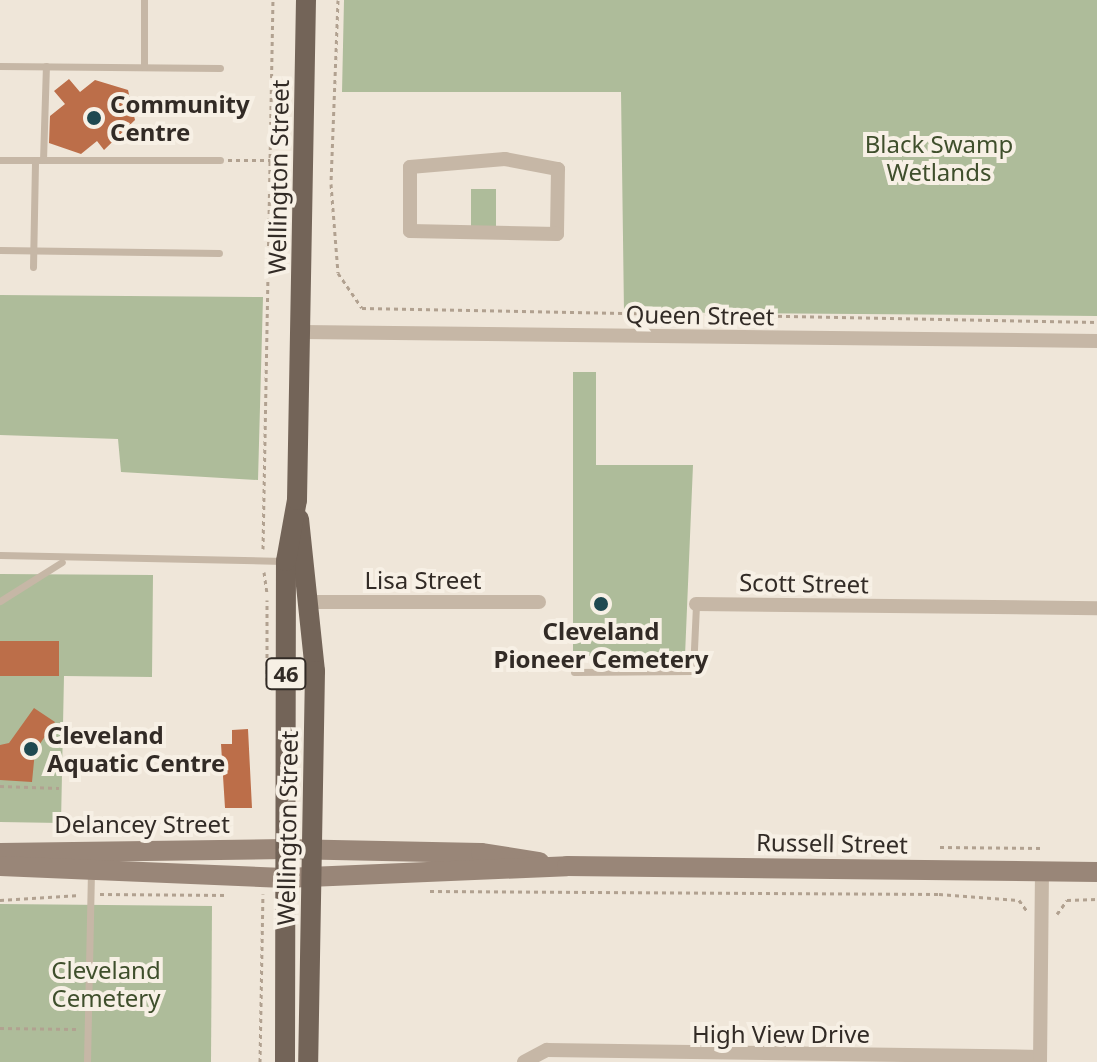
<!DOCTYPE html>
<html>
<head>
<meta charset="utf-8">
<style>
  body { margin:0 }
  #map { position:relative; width:1097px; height:1062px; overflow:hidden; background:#efe6d9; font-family:"Noto Sans",sans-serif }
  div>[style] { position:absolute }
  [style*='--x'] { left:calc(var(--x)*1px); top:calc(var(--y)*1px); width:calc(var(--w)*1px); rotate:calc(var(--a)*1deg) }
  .green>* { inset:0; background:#aebc9a }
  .building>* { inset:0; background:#bc6e49 }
  .path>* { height:3px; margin-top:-1.5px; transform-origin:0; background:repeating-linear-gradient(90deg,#b1a190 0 4px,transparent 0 8px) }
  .lane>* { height:7px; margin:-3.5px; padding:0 3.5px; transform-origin:3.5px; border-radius:3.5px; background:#c6b7a6 }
  .street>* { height:14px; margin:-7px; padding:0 7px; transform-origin:7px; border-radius:7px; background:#c6b7a6 }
  .secondary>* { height:20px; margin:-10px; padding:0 10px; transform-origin:10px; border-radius:10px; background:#998678 }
  .primary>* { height:20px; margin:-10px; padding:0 10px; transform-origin:10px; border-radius:10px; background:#736458 }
  .dots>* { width:22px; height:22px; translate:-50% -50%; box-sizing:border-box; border:4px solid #f7f0e5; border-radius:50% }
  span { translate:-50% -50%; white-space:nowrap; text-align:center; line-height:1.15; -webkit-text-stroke:8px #f7f0e5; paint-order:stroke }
  .shield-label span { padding:2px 6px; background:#f7f0e5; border:2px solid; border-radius:6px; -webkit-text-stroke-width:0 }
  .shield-label { font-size:22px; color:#322b26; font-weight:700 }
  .poi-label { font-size:24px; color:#322b26; font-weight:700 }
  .left { translate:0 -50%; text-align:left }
  .park-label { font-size:24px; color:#3f4f2c }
  .street-label { font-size:24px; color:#322b26 }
</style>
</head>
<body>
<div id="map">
  <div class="green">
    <div style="clip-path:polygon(344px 0,1097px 0,1097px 316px,624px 312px,621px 92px,342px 92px)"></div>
    <div style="clip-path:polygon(471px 189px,496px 189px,496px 230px,471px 230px)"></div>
    <div style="clip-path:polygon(0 295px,263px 297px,258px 480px,121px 472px,118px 439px,0 435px)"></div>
    <div style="clip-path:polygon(573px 372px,596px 372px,596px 465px,693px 465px,685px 656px,573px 656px)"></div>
    <div style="clip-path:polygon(0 574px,153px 575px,152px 677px,64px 676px,61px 823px,0 822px)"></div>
    <div style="clip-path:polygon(0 904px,212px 906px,211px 1062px,0 1062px)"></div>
  </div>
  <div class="building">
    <div style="clip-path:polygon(69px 79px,80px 92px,95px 80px,128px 90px,135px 120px,104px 150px,97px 141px,81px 154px,49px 143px,50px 116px,65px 104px,54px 91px)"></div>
    <div style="clip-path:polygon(0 641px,59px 641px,59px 676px,0 676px)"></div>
    <div style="clip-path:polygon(34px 708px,55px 722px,35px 751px,32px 782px,0 780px,0 745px,9px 743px)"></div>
    <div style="clip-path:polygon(248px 729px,252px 808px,225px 808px,221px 744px,232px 744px,232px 730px)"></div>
  </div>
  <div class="path">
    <div style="--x:338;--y:0;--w:184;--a:92.2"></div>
    <div style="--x:331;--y:184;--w:89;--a:85.5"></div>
    <div style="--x:338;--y:273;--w:42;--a:55.6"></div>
    <div style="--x:362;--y:308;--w:735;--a:1.09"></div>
    <div style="--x:228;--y:160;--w:44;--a:0"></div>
    <div style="--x:263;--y:549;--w:549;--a:-88.96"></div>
    <div style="--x:264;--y:572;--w:21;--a:82"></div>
    <div style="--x:267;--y:681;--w:81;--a:-90"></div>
    <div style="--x:0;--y:786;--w:59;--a:1.9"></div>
    <div style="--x:940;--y:847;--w:103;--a:0.6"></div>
    <div style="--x:430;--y:891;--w:509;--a:0.34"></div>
    <div style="--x:939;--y:894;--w:80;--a:4.3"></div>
    <div style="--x:1019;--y:900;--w:14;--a:54"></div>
    <div style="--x:100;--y:894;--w:128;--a:0.4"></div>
    <div style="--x:0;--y:900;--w:80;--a:-3.6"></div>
    <div style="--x:1057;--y:914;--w:17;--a:-54"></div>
    <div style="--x:1067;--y:900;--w:30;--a:-2"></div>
    <div style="--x:0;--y:1028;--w:76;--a:0.8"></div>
    <div style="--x:260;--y:1062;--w:168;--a:-89"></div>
  </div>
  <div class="lane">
    <div style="--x:0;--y:66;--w:220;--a:0.5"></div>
    <div style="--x:144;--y:67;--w:67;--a:-90"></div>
    <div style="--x:0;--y:160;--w:220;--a:0"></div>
    <div style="--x:43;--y:160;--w:94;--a:-88.2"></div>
    <div style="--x:0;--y:250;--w:219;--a:0.8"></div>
    <div style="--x:33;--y:267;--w:107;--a:-88.9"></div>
    <div style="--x:0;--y:555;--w:283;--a:1.2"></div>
    <div style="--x:0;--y:601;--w:73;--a:-32.2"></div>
    <div style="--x:574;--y:672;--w:119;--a:-0.5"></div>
    <div style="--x:693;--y:671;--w:67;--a:-87.4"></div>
    <div style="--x:87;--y:1062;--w:190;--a:-88.8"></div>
  </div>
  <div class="street">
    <div style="--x:505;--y:159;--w:54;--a:10.7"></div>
    <div style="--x:558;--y:169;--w:65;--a:90.9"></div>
    <div style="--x:557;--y:234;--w:147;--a:-178.8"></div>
    <div style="--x:410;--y:231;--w:64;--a:-90"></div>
    <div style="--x:410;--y:167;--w:95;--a:-4.8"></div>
    <div style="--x:302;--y:332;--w:795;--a:0.65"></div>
    <div style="--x:308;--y:602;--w:231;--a:0"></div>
    <div style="--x:696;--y:604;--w:401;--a:0.6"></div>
    <div style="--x:524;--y:1062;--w:26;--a:-28"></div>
    <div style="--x:547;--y:1050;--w:493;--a:0.8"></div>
    <div style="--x:1040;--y:1062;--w:191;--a:-89.4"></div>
  </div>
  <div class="secondary">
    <div style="--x:0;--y:853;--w:285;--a:-0.8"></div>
    <div style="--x:285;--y:849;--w:196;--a:1.2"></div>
    <div style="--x:481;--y:853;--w:59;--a:8.8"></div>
    <div style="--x:0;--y:866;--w:285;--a:2.4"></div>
    <div style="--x:285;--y:878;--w:282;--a:-2.4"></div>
    <div style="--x:567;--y:866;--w:530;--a:0.65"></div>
  </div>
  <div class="primary">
    <div style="--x:299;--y:519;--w:153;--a:84"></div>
    <div style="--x:315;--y:671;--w:391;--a:91"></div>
    <div style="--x:285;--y:1062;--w:501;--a:-89.89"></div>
    <div style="--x:286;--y:561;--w:62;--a:-79.8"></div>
    <div style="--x:297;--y:500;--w:500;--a:-88.97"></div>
  </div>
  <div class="dots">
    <div style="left:94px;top:118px;background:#1f4950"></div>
    <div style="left:601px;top:604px;background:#1f4950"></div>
    <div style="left:31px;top:749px;background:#1f4950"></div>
  </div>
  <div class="shield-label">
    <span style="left:286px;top:674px">46</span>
  </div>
  <div class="poi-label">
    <span class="left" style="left:110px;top:118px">Community<br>Centre</span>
    <span style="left:601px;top:645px">Cleveland<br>Pioneer Cemetery</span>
    <span class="left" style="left:47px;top:749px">Cleveland<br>Aquatic Centre</span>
  </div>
  <div class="park-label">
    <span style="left:939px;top:158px">Black Swamp<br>Wetlands</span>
    <span style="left:106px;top:984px">Cleveland<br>Cemetery</span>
  </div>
  <div class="street-label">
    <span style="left:278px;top:177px;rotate:-89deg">Wellington Street</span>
    <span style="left:700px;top:315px;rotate:1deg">Queen Street</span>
    <span style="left:423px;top:580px">Lisa Street</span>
    <span style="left:804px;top:583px;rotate:1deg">Scott Street</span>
    <span style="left:142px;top:824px">Delancey Street</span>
    <span style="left:287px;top:828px;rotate:-89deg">Wellington Street</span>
    <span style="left:832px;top:843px;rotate:1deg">Russell Street</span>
    <span style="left:781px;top:1034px">High View Drive</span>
  </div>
</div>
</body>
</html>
